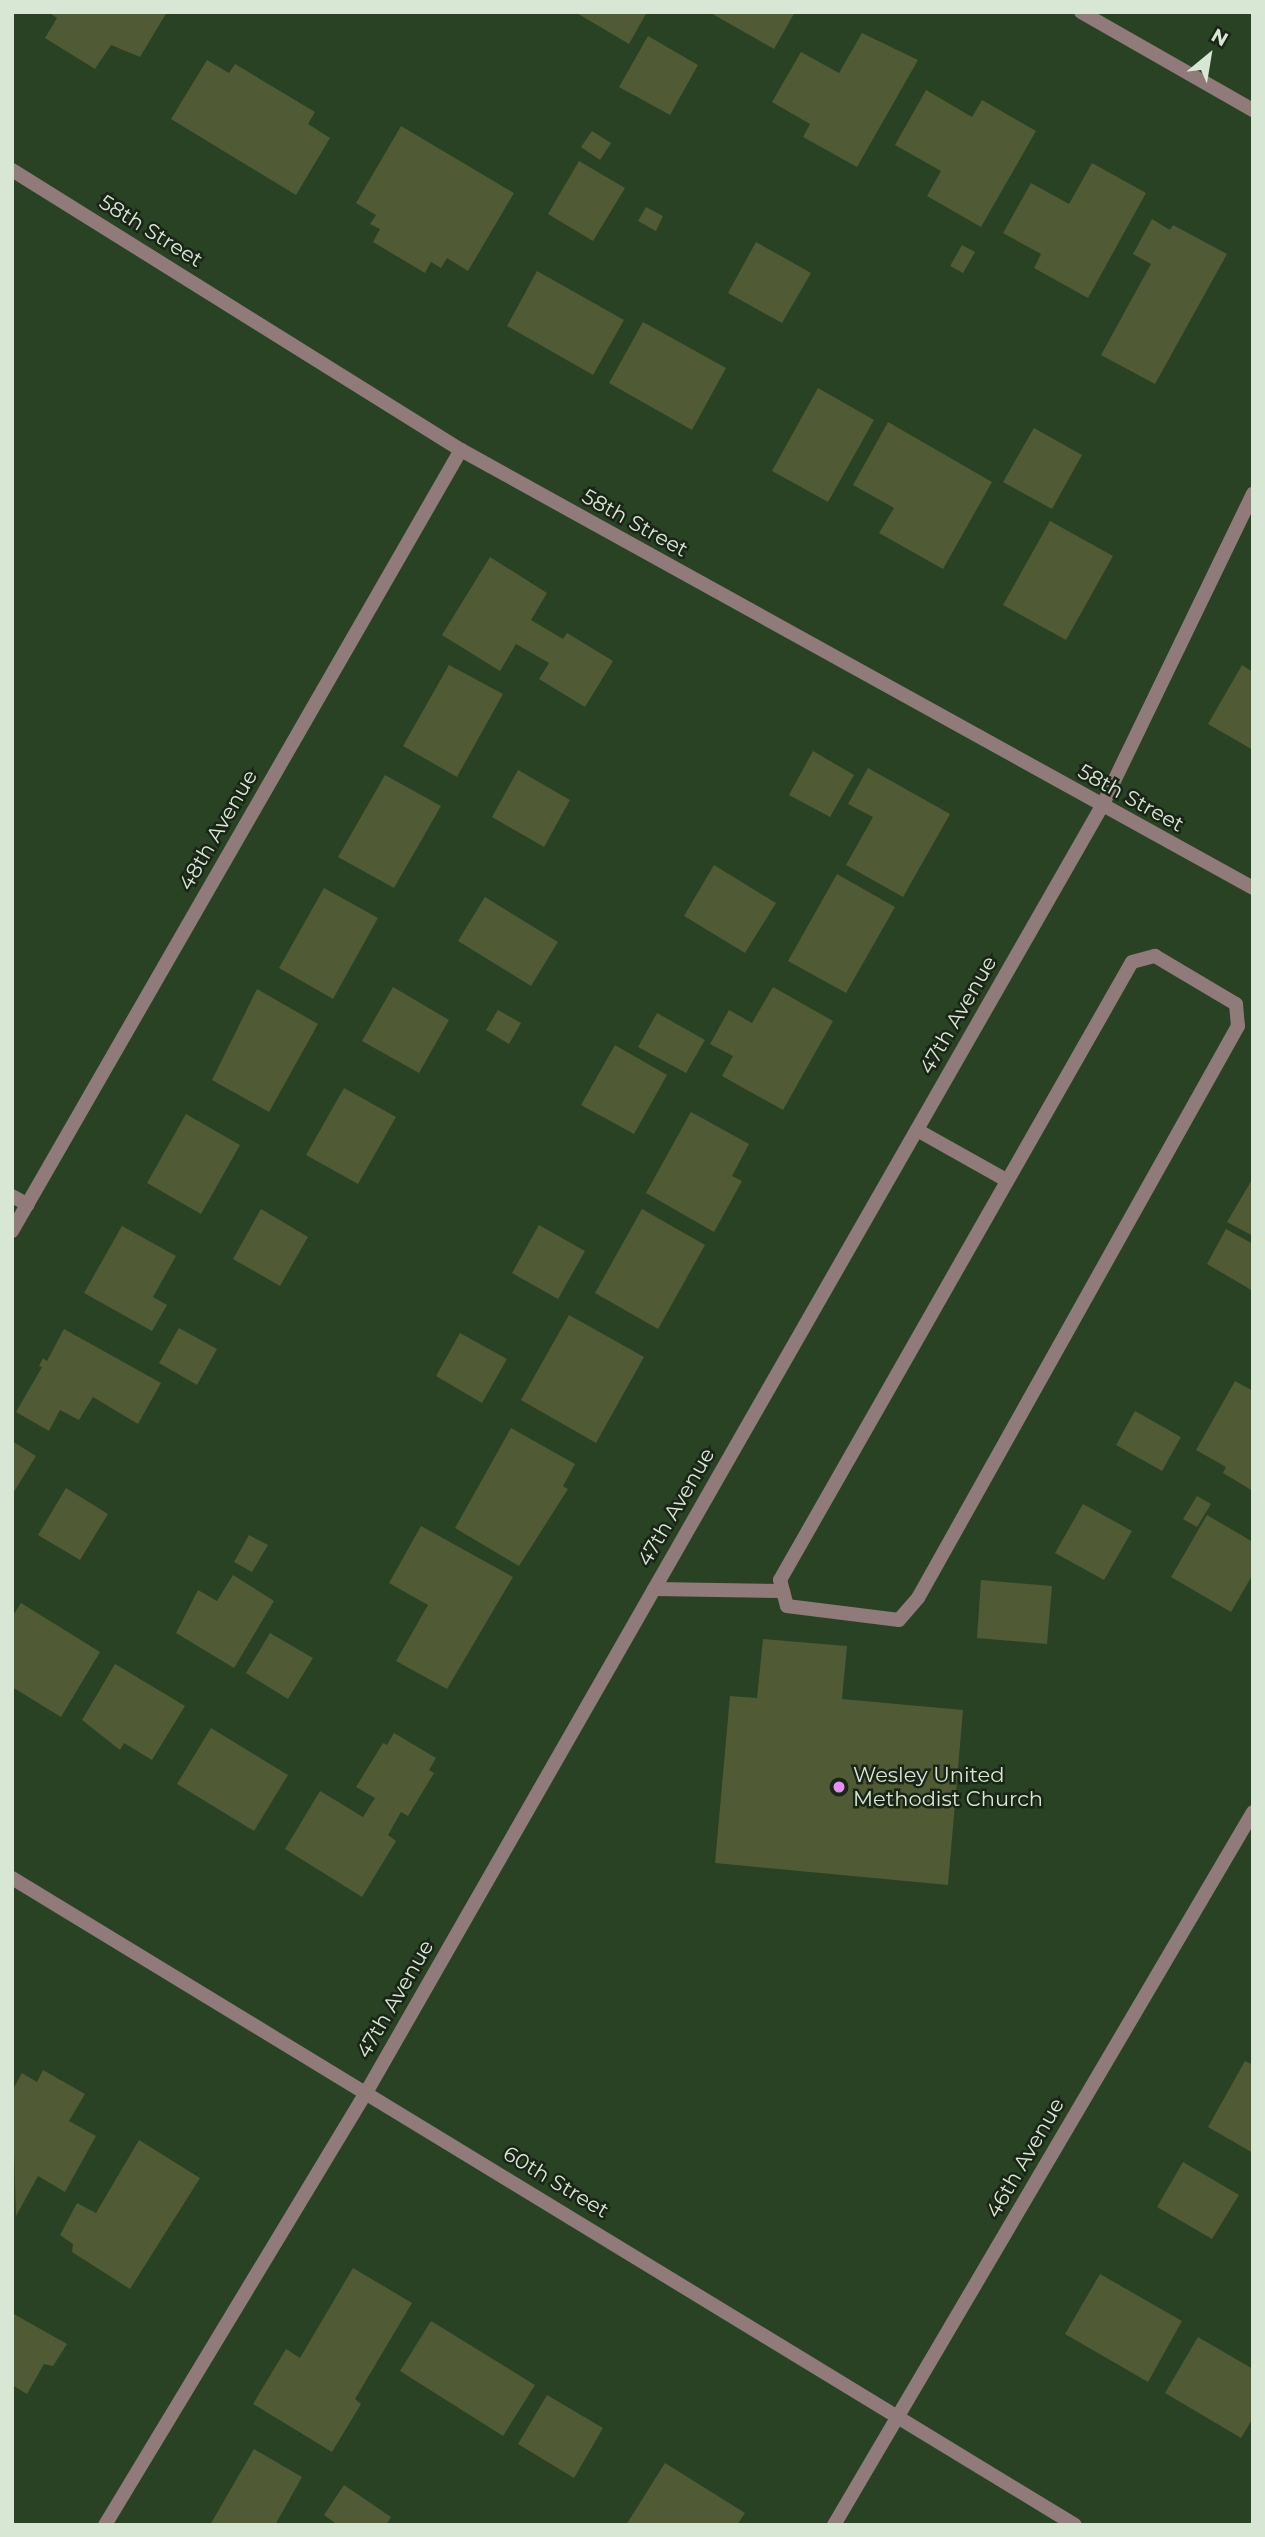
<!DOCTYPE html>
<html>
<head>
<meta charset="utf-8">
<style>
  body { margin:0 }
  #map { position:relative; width:1265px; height:2537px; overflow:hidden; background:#294224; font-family:Montserrat,sans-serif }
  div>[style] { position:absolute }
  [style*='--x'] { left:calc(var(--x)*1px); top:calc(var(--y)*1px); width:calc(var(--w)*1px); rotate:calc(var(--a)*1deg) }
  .building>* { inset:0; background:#505a34 }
  .service>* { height:14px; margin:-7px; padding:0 7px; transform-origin:7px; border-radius:7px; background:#907b7a }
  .minor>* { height:14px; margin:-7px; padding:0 7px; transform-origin:7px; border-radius:7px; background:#907b7a }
  .tertiary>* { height:14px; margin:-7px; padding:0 7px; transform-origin:7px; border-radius:7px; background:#907b7a }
  .dots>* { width:19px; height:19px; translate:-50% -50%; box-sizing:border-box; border:4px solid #1a2517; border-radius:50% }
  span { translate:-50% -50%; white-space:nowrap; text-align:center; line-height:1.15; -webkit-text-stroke:5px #1a2517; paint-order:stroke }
  .street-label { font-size:21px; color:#d7e7d4 }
  .poi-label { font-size:21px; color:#d7e7d4 }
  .left { translate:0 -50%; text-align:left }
  .frame { position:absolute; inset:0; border:14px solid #d7e7d4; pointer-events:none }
  .north { position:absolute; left:1174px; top:21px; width:70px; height:70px; -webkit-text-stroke:5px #1a2517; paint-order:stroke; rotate:30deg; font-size:19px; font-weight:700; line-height:28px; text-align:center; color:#d7e7d4 }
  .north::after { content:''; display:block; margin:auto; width:24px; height:32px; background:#d7e7d4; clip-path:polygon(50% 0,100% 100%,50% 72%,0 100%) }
</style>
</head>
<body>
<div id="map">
  <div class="building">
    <div style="clip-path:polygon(48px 12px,167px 12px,140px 57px,111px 45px,95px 69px,45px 38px,57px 18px)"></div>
    <div style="clip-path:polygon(575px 12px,647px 12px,629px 44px)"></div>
    <div style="clip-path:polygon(709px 12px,795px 12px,774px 49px)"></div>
    <div style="clip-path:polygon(862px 33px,918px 60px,857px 167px,803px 137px,810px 124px,772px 102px,801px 52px,839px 73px)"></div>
    <div style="clip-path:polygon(648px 36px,698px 65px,670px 115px,619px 87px)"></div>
    <div style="clip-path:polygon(207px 60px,229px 73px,235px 64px,315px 112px,308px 124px,330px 138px,296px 195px,171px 119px)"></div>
    <div style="clip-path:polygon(926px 90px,972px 117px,982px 100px,1036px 131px,981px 227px,927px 196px,941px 171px,895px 145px)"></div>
    <div style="clip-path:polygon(401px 126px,514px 193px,468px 271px,447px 258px,441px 268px,431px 262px,425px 273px,373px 242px,380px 229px,370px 224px,376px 215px,356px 203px)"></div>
    <div style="clip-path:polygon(592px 131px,611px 143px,600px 160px,581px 147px)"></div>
    <div style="clip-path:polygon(579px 161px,625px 188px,593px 241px,548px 214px)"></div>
    <div style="clip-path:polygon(1092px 163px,1146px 193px,1088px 298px,1034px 268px,1041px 254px,1003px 233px,1031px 183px,1069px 204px)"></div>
    <div style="clip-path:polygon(646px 207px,663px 216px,656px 231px,638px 221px)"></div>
    <div style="clip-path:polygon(1152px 219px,1170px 230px,1173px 225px,1227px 254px,1155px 384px,1101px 355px,1151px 264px,1133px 254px)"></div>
    <div style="clip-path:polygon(756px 242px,811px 273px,782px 323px,728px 293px)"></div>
    <div style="clip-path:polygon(962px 245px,975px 252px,963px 273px,950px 266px)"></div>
    <div style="clip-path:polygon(537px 271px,624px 320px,593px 375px,507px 326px)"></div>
    <div style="clip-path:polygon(643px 322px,726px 368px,692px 430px,609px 383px)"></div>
    <div style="clip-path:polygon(818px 388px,874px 420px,828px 502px,772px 471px)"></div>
    <div style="clip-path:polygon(888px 422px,992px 482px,943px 569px,879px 533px,894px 508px,853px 485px)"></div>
    <div style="clip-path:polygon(1034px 428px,1082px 455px,1052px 509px,1003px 482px)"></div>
    <div style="clip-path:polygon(1050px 521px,1113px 556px,1066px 640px,1003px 605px)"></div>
    <div style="clip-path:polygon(490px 557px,547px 593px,531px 620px,563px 639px,567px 633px,613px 661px,585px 707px,539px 679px,549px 663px,516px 644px,500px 671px,442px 635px)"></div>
    <div style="clip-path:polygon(449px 665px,503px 694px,457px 777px,403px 746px)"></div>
    <div style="clip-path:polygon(1242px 665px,1253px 672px,1253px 750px,1208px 724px)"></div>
    <div style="clip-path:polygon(813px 751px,854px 775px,830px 817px,789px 795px)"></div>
    <div style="clip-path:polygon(868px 768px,950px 814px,903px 897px,846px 865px,873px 817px,848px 804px)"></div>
    <div style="clip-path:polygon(518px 770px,570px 800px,544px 847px,492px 817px)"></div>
    <div style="clip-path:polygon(385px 775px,441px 806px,394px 888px,338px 857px)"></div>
    <div style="clip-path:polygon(714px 865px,776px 903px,745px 953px,684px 916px)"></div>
    <div style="clip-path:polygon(837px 874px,895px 907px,846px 993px,788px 961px)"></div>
    <div style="clip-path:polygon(324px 888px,378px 918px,333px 999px,279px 968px)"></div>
    <div style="clip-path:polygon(485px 897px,558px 942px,531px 986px,458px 941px)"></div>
    <div style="clip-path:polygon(393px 987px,449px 1020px,419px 1073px,362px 1041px)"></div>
    <div style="clip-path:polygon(773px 987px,833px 1021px,783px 1110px,722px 1076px,733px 1056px,710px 1044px,729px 1010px,752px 1023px)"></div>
    <div style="clip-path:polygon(257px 989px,318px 1024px,269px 1112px,212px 1080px)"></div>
    <div style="clip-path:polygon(498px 1010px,521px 1023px,509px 1044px,486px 1030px)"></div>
    <div style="clip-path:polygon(657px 1013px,705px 1040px,686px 1073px,638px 1047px)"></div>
    <div style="clip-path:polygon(615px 1045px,667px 1075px,634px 1134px,581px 1105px)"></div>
    <div style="clip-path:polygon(344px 1088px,396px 1117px,358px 1184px,306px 1155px)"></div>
    <div style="clip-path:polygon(691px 1112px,749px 1144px,732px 1176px,742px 1181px,714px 1232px,646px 1193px)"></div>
    <div style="clip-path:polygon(186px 1114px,240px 1145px,201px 1214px,147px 1183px)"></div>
    <div style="clip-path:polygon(1253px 1178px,1253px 1236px,1227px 1222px)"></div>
    <div style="clip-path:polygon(261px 1209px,308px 1237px,280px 1286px,233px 1259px)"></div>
    <div style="clip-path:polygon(642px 1209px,705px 1245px,658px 1329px,595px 1293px)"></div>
    <div style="clip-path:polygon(539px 1225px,585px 1251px,558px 1299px,512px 1273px)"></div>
    <div style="clip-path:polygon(122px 1226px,176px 1256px,153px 1297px,167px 1305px,152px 1331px,84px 1293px)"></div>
    <div style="clip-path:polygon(1226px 1229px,1253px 1244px,1253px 1291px,1207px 1264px)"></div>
    <div style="clip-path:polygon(569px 1315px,644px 1357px,596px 1443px,521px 1400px)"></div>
    <div style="clip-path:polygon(179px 1328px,217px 1349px,197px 1385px,159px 1363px)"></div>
    <div style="clip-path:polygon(64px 1329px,161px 1383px,138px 1424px,93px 1397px,79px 1420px,60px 1410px,49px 1431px,16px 1412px,42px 1367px,39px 1366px,43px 1358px,47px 1361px)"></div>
    <div style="clip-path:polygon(460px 1333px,507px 1359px,482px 1403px,436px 1376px)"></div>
    <div style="clip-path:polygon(1235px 1381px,1253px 1391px,1253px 1491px,1223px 1473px,1226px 1467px,1196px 1450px)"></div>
    <div style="clip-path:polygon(1135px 1411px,1181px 1437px,1162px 1471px,1116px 1445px)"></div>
    <div style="clip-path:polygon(511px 1428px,575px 1464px,563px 1486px,568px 1489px,519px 1566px,455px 1528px)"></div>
    <div style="clip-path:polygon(12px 1441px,36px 1456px,12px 1495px)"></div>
    <div style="clip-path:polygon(66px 1488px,108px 1514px,80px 1560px,38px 1535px)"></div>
    <div style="clip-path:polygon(1197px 1496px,1211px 1504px,1197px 1527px,1183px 1519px)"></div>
    <div style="clip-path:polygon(1083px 1504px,1132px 1531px,1104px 1580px,1055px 1553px)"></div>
    <div style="clip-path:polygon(1207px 1515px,1253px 1542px,1253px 1574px,1231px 1612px,1171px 1577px)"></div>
    <div style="clip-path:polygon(421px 1526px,513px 1577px,447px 1689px,396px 1661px,428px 1605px,389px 1583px)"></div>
    <div style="clip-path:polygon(249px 1535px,268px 1545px,252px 1572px,234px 1562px)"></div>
    <div style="clip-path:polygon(233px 1575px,274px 1601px,234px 1668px,176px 1633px,198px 1590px,217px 1601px)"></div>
    <div style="clip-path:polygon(981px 1580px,1052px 1586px,1047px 1644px,977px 1638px)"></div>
    <div style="clip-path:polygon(21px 1603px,100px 1652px,61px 1717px,12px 1687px,12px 1617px)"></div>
    <div style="clip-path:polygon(270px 1633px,313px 1658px,288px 1699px,246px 1673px)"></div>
    <div style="clip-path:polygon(763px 1639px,847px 1646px,842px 1699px,963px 1710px,948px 1885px,715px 1863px,730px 1696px,757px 1698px)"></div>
    <div style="clip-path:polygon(115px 1664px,185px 1706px,152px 1760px,124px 1743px,120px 1750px,82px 1720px)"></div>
    <div style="clip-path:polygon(211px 1728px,288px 1775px,254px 1831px,177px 1784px)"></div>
    <div style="clip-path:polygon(394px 1733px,436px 1758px,429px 1770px,434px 1773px,408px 1816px,401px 1812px,388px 1835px,396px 1841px,362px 1897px,285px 1849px,320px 1791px,363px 1817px,375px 1798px,356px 1787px,383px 1743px,387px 1745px)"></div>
    <div style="clip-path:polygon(1245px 2061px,1253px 2065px,1253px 2153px,1208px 2127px)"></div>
    <div style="clip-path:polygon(43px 2070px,85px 2094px,69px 2121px,96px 2136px,65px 2192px,38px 2176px,16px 2216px,12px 2091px,22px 2073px,37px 2082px)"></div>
    <div style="clip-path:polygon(139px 2140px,200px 2178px,130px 2289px,72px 2252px,73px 2244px,60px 2235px,77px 2203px,96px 2213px)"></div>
    <div style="clip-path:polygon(1183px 2162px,1239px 2195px,1212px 2239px,1157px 2207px)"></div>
    <div style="clip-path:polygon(353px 2268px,412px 2303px,355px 2399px,361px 2404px,332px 2452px,253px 2404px,286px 2349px,300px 2358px)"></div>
    <div style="clip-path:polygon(1100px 2274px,1182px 2321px,1148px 2382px,1065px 2334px)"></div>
    <div style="clip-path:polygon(12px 2313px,67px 2344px,53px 2366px,44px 2364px,27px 2394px,12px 2385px)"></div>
    <div style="clip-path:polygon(431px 2321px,535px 2385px,503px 2436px,400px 2371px)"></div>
    <div style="clip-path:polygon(1198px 2337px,1253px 2369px,1253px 2418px,1241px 2438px,1165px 2393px)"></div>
    <div style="clip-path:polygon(547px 2395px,603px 2428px,574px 2478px,518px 2444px)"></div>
    <div style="clip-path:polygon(254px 2449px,302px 2477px,275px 2525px,210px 2525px)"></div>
    <div style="clip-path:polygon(665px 2463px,745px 2513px,737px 2525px,626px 2525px)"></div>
    <div style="clip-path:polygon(344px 2485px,391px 2517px,386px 2525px,338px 2525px,324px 2515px)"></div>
  </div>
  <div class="service">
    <div style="--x:1155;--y:956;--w:94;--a:30.7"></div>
    <div style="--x:1236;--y:1004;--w:22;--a:85"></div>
    <div style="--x:1238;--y:1026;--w:655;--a:119.22"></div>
    <div style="--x:918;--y:1598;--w:29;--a:131"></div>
    <div style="--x:899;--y:1620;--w:113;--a:-172.9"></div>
    <div style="--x:787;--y:1606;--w:27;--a:-105"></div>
    <div style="--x:780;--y:1580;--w:711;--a:-60.34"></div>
    <div style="--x:1132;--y:962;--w:24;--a:-15"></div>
    <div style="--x:917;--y:1130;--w:102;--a:29.3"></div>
    <div style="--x:12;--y:1196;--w:18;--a:29"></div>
    <div style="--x:654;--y:1589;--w:129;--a:0.9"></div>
  </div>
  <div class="minor">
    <div style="--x:1081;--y:12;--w:198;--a:29.7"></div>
    <div style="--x:12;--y:170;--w:529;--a:31.95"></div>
    <div style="--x:461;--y:450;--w:905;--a:28.94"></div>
    <div style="--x:12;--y:1231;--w:901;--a:-60.11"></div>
    <div style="--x:105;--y:2525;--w:507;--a:-58.88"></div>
    <div style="--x:367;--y:2091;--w:1480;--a:-60.23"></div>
    <div style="--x:1102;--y:806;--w:347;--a:-64.2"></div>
    <div style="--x:834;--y:2525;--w:827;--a:-59.56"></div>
  </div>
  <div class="tertiary">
    <div style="--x:12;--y:1878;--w:1244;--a:31.33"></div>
  </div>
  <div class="dots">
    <div style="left:839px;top:1787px;background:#ea8dfd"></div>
  </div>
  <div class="street-label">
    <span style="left:151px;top:231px;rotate:32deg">58th Street</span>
    <span style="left:635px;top:523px;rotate:29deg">58th Street</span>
    <span style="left:1131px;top:798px;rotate:29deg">58th Street</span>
    <span style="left:218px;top:830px;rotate:-60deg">48th Avenue</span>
    <span style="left:958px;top:1015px;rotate:-60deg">47th Avenue</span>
    <span style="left:676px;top:1507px;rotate:-60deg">47th Avenue</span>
    <span style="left:395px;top:1999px;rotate:-60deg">47th Avenue</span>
    <span style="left:1025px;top:2158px;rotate:-60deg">46th Avenue</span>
    <span style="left:556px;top:2182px;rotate:31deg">60th Street</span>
  </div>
  <div class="poi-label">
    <span class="left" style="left:853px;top:1787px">Wesley United<br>Methodist Church</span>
  </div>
  <div class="frame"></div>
  <div class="north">N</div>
</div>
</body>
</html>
